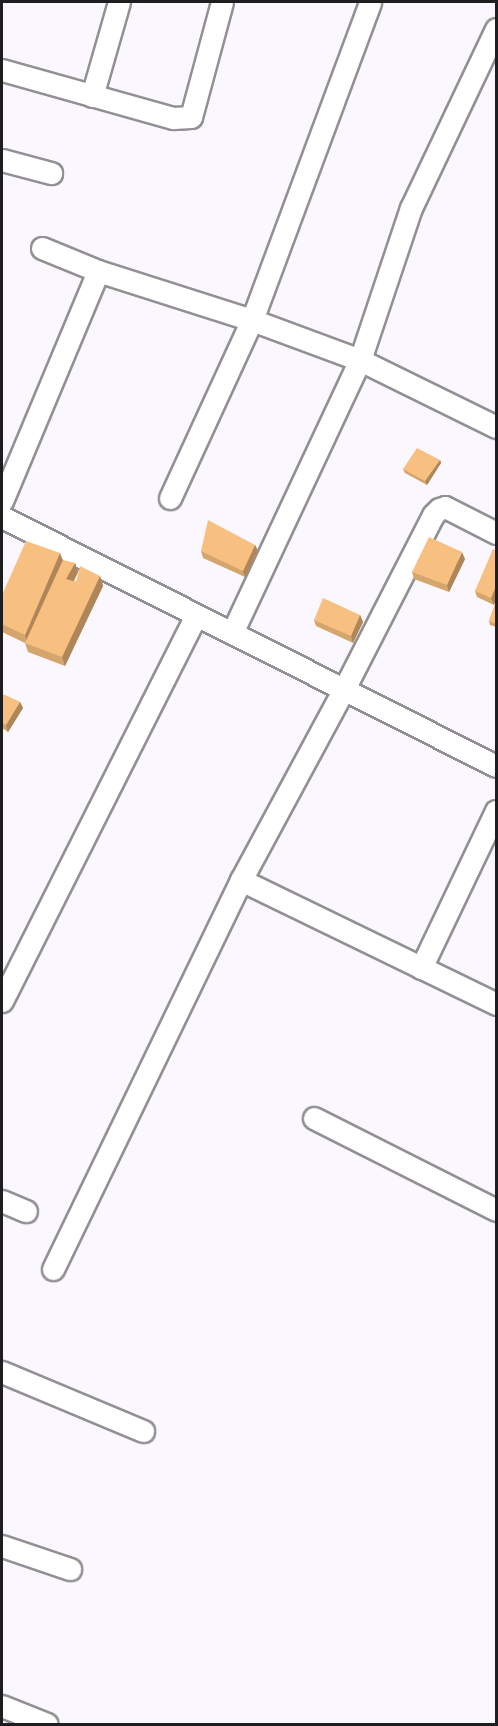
<!DOCTYPE html>
<html>
<head>
<meta charset="utf-8">
<style>
  body { margin:0 }
  #map { position:relative; width:498px; height:1726px; overflow:hidden; background:#faf8fe; font-family:Overpass,sans-serif }
  div>[style] { position:absolute }
  [style*='--x'] { left:calc(var(--x)*1px); top:calc(var(--y)*1px); width:calc(var(--w)*1px); rotate:calc(var(--a)*1deg) }
  .roads { filter:drop-shadow(2px 0 #929095) drop-shadow(-2px 0 #929095) drop-shadow(0 2px #929095) drop-shadow(0 -2px #929095) }
  .street>* { height:21px; margin:-10.5px; padding:0 10.5px; transform-origin:10.5px; border-radius:10.5px; background:#fff }
  .wall>* { inset:0; background:#d5a56e }
  .shaded-wall>* { inset:0; background:#ae865a }
  .building>* { inset:0; background:#f8c080 }
  span { translate:-50% -50%; white-space:nowrap; text-align:center; line-height:1.15; -webkit-text-stroke:4.5px #fff; paint-order:stroke }
  .frame { position:absolute; inset:0; border:3px solid #1e1e20; pointer-events:none }
</style>
</head>
<body>
<div id="map">
  <div class="roads">
    <div class="street">
      <div style="--x:2;--y:70;--w:178;--a:15.7"></div>
      <div style="--x:173;--y:118;--w:18;--a:-3"></div>
      <div style="--x:191;--y:117;--w:119;--a:-74.9"></div>
      <div style="--x:92;--y:96;--w:98;--a:-74"></div>
      <div style="--x:2;--y:160;--w:51;--a:14.9"></div>
      <div style="--x:42;--y:248;--w:61;--a:22.3"></div>
      <div style="--x:98;--y:271;--w:162;--a:17.7"></div>
      <div style="--x:252;--y:320;--w:115;--a:20.3"></div>
      <div style="--x:360;--y:360;--w:152;--a:26.2"></div>
      <div style="--x:170;--y:498;--w:196;--a:-65.3"></div>
      <div style="--x:252;--y:320;--w:339;--a:-69.6"></div>
      <div style="--x:2;--y:501;--w:249;--a:-67.3"></div>
      <div style="--x:2;--y:517;--w:553;--a:26.75"></div>
      <div style="--x:232;--y:633;--w:302;--a:-64.9"></div>
      <div style="--x:360;--y:360;--w:160;--a:-71.5"></div>
      <div style="--x:411;--y:208;--w:198;--a:-64.6"></div>
      <div style="--x:241;--y:880;--w:284;--a:25.9"></div>
      <div style="--x:421;--y:968;--w:174;--a:-64.5"></div>
      <div style="--x:2;--y:1001;--w:431;--a:-63.3"></div>
      <div style="--x:314;--y:1118;--w:204;--a:26.8"></div>
      <div style="--x:2;--y:1201;--w:26;--a:23"></div>
      <div style="--x:53;--y:1269;--w:432;--a:-64.2"></div>
      <div style="--x:241;--y:880;--w:217;--a:-61.7"></div>
      <div style="--x:344;--y:689;--w:195;--a:-62.9"></div>
      <div style="--x:433;--y:515;--w:8;--a:-45"></div>
      <div style="--x:439;--y:509;--w:6;--a:-18"></div>
      <div style="--x:445;--y:507;--w:57;--a:27"></div>
      <div style="--x:2;--y:1372;--w:153;--a:22.7"></div>
      <div style="--x:2;--y:1546;--w:72;--a:18.7"></div>
      <div style="--x:2;--y:1706;--w:48;--a:21.8"></div>
    </div>
  </div>
  <div class="wall">
    <div style="clip-path:polygon(440px 460px,441px 463px,427px 485px,405px 473px,403px 469px)"></div>
    <div style="clip-path:polygon(255px 545px,258px 551px,245px 577px,203px 558px,201px 551px)"></div>
    <div style="clip-path:polygon(496px 551px,496px 599px,494px 605px,477px 597px,475px 591px)"></div>
    <div style="clip-path:polygon(60px 553px,63px 561px,75px 563px,78px 572px,74px 581px,76px 582px,100px 576px,103px 586px,65px 666px,28px 652px,25px 643px,2px 632px,2px 595px)"></div>
    <div style="clip-path:polygon(465px 559px,449px 592px,414px 579px,412px 572px)"></div>
    <div style="clip-path:polygon(496px 602px,496px 627px,490px 625px,489px 621px)"></div>
    <div style="clip-path:polygon(360px 615px,363px 622px,353px 643px,316px 626px,314px 620px)"></div>
    <div style="clip-path:polygon(2px 694px,20px 702px,23px 708px,8px 732px,2px 728px)"></div>
  </div>
  <div class="shaded-wall">
    <div style="clip-path:polygon(440px 460px,441px 463px,427px 485px,425px 481px)"></div>
    <div style="clip-path:polygon(255px 545px,258px 551px,245px 577px,243px 571px)"></div>
    <div style="clip-path:polygon(462px 552px,465px 559px,449px 592px,447px 585px)"></div>
    <div style="clip-path:polygon(60px 553px,63px 562px,28px 644px,25px 635px)"></div>
    <div style="clip-path:polygon(75px 563px,78px 572px,70px 588px,66px 579px)"></div>
    <div style="clip-path:polygon(100px 576px,103px 586px,65px 666px,62px 657px)"></div>
    <div style="clip-path:polygon(496px 586px,496px 599px,494px 605px,491px 598px)"></div>
    <div style="clip-path:polygon(360px 615px,363px 622px,353px 643px,351px 636px)"></div>
    <div style="clip-path:polygon(20px 702px,23px 708px,8px 732px,6px 725px)"></div>
  </div>
  <div class="building">
    <div style="clip-path:polygon(417px 448px,440px 460px,425px 481px,403px 469px)"></div>
    <div style="clip-path:polygon(208px 520px,255px 545px,243px 571px,201px 551px)"></div>
    <div style="clip-path:polygon(429px 537px,462px 552px,447px 585px,412px 572px)"></div>
    <div style="clip-path:polygon(26px 541px,60px 553px,25px 635px,2px 624px,2px 595px)"></div>
    <div style="clip-path:polygon(493px 549px,496px 551px,496px 586px,491px 598px,475px 591px)"></div>
    <div style="clip-path:polygon(63px 560px,75px 563px,66px 579px,76px 582px,80px 566px,100px 576px,62px 657px,25px 643px)"></div>
    <div style="clip-path:polygon(323px 598px,360px 615px,351px 636px,314px 620px)"></div>
    <div style="clip-path:polygon(496px 602px,496px 624px,489px 621px)"></div>
    <div style="clip-path:polygon(2px 694px,20px 702px,6px 725px,2px 723px)"></div>
  </div>
  <div class="frame"></div>
</div>
</body>
</html>
